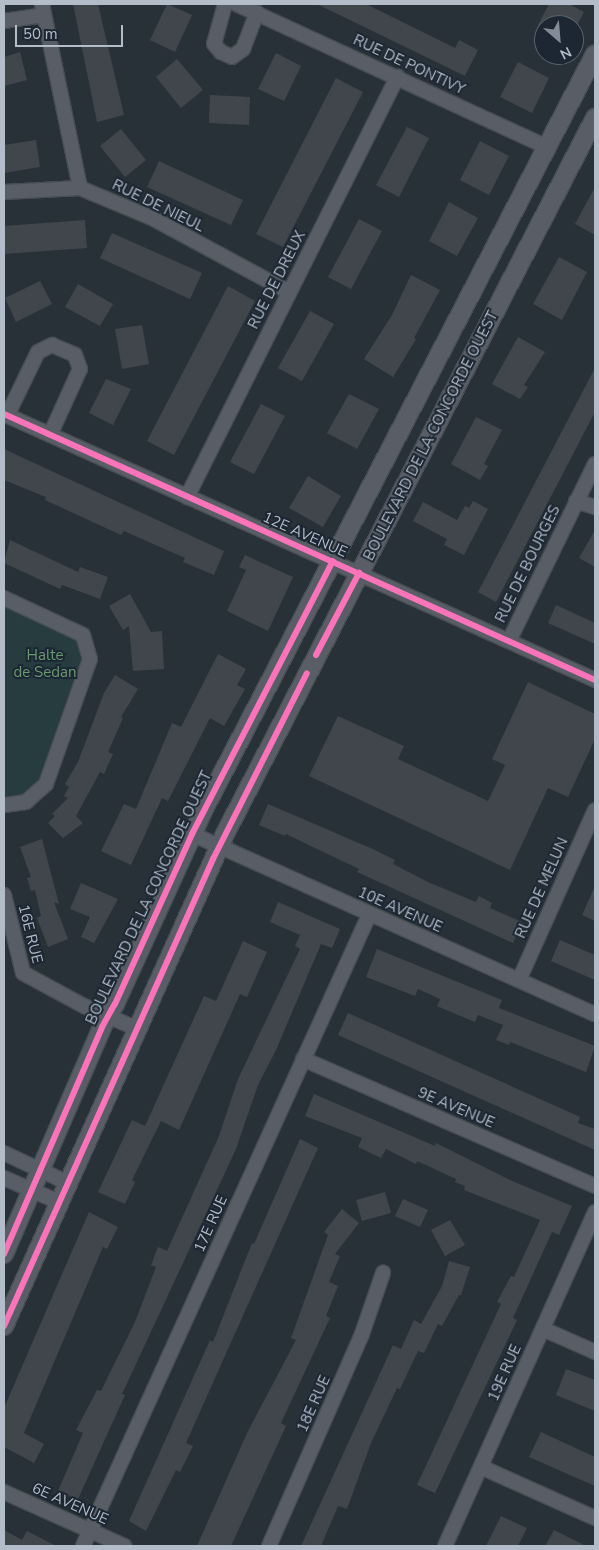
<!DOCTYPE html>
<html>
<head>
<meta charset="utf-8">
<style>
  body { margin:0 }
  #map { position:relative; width:599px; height:1550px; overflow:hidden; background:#293138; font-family:"Nunito Sans",sans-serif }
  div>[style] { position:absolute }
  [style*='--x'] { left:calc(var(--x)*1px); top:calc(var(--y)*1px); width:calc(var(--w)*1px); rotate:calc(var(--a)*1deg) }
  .green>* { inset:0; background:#263c3e }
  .building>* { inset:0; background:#40464c }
  .roads { filter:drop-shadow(1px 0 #474d53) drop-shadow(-1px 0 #474d53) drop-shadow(0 1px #474d53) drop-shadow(0 -1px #474d53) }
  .minor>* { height:14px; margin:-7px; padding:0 7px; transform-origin:7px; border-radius:7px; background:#595e66 }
  .tertiary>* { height:18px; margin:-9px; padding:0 9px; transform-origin:9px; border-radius:9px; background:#595e66 }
  .cycleway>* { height:6px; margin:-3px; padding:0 3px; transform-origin:3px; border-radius:3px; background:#fb73b8 }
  span { translate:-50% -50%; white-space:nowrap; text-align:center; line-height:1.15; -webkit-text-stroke:4px #1c2733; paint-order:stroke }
  .street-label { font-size:15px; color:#b3bdc9 }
  .park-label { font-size:15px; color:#6a9a71 }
  .frame { position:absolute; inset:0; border:5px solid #b3bdc9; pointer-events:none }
  .north { position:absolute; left:534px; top:15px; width:50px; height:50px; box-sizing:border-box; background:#1c2733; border:1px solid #58636f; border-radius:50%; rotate:153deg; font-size:14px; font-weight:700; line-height:20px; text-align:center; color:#b3bdc9 }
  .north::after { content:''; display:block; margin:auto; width:18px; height:22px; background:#838c96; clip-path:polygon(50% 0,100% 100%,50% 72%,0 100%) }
  .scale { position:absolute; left:15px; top:25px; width:108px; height:22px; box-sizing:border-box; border:2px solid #b3bdc9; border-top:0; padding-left:6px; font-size:15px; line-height:18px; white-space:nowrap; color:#b3bdc9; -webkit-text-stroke:4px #1c2733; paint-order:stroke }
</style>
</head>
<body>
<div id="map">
  <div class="green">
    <div style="clip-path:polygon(4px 598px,83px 635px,90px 659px,46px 784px,4px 805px)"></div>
  </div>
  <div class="building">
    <div style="clip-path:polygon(73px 4px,98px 4px,124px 115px,97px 122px)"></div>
    <div style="clip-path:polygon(167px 4px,192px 15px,175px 52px,150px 40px)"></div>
    <div style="clip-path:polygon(317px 4px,366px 4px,455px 48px,459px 40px,478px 50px,465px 76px)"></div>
    <div style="clip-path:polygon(549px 4px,569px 4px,584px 12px,577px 25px,538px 25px)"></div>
    <div style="clip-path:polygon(20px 52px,27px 80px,4px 86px,4px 57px)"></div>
    <div style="clip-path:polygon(276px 53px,301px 66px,284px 101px,258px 89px)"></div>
    <div style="clip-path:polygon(177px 59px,203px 90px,181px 108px,156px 77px)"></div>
    <div style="clip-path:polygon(518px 62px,549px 78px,532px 113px,500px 97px)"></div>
    <div style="clip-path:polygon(336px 78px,363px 92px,283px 247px,256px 234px)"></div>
    <div style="clip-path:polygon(210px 95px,250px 97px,249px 125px,209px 123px)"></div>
    <div style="clip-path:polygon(407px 127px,429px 138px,399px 197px,376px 185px)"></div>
    <div style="clip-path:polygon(121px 129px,146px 160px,125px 177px,100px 146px)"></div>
    <div style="clip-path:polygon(36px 140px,40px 167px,4px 173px,4px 145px)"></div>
    <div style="clip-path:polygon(480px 141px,509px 156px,489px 195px,460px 180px)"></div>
    <div style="clip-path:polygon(159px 161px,243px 200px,231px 225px,147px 187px)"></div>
    <div style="clip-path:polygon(595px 187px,595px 235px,575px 224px)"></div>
    <div style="clip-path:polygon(449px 202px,478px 218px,457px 256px,429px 241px)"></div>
    <div style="clip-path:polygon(359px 219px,382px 231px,351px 289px,328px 277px)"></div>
    <div style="clip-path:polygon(85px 220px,87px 248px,4px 254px,4px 226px)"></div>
    <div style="clip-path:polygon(112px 233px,202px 273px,190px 299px,100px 258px)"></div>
    <div style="clip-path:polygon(559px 257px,587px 272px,562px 320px,533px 304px)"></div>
    <div style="clip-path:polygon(411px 275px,440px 290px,414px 338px,416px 339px,393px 377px,364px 359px,392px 315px)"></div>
    <div style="clip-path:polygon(40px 281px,52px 304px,16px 322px,5px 298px)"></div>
    <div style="clip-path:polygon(78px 284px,113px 304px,100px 326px,65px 307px)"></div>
    <div style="clip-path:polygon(228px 286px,255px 301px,174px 455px,147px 441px)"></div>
    <div style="clip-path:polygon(310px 311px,334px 324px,302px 381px,278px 368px)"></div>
    <div style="clip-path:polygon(142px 325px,149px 364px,122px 369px,115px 329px)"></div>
    <div style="clip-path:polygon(518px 337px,545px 352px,524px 385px,528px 387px,520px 399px,492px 384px)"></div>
    <div style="clip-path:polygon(595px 368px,595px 412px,496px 602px,478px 592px)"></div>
    <div style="clip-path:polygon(106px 379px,131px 389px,113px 425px,89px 413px)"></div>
    <div style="clip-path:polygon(349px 394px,379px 409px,357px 449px,327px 433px)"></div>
    <div style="clip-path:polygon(261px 404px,285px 416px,254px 474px,230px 462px)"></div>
    <div style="clip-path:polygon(476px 417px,502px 430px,484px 464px,488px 466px,480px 480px,451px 464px)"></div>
    <div style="clip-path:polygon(4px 449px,224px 551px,214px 575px,183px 562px,185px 558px,124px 531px,121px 535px,45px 500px,46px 497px,4px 480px)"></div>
    <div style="clip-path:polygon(308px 476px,341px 496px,323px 527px,289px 508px)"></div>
    <div style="clip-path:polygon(473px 501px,488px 509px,464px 555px,444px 545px,447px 539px,413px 521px,423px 502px,457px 520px,465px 506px,469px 508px)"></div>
    <div style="clip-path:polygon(595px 530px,595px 567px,579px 558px)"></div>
    <div style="clip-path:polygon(10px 540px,78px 572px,80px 567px,108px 577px,100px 599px,62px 585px,60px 589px,4px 563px)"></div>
    <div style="clip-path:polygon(245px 555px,293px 577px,268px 631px,227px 611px,246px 570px,239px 567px)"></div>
    <div style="clip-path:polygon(130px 594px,151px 632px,162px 631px,164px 669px,133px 671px,129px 626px,123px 630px,109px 606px)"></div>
    <div style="clip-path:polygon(556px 605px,595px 623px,595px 644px,548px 623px)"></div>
    <div style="clip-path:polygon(218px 654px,246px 669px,237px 685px,245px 689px,224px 726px,210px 718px,168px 801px,162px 798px,131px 865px,101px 851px,124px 804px,136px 809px,172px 723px,181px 727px)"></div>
    <div style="clip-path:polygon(115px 675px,138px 689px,121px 717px,123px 718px,108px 752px,113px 754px,104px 774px,100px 772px,76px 816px,83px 823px,63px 838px,48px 823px,55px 816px,52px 814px,68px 798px,64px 796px,69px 787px,65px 784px,78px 762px,104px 693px)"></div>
    <div style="clip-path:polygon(528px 682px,595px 714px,595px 739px,568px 797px,548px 788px,510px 870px,309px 776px,338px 716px,404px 746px,398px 759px,488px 801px,505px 765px,492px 759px)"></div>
    <div style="clip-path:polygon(268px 804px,375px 850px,395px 860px,393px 864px,430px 883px,476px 902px,479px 896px,492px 903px,490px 908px,522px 922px,513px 943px,357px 872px,359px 869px,286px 834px,285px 836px,259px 825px)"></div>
    <div style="clip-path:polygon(42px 839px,59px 904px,54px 902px,68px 939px,48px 947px,37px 918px,41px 916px,35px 890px,31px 891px,27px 878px,31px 877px,20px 847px)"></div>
    <div style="clip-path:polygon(81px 883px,118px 899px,94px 943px,81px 937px,90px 917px,70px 909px)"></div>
    <div style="clip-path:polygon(595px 886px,595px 921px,582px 915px)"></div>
    <div style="clip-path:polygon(278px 902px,340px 929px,332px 948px,321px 944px,276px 1050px,258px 1085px,236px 1149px,122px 1394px,125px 1395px,78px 1499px,58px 1491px,83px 1433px,76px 1430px,97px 1390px,101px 1391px,135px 1322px,156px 1267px,151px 1265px,158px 1247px,167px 1251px,219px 1136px,238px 1079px,300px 949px,295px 946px,300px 935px,270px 922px)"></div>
    <div style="clip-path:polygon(560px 940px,595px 955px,595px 980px,551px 961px)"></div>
    <div style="clip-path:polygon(243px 941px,267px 952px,247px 997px,240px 994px,179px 1130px,161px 1121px,132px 1180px,135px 1182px,125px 1204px,98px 1192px,132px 1120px,145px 1126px,204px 996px,216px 1001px)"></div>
    <div style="clip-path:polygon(377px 949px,502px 1000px,499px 1008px,595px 1046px,586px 1072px,510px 1042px,509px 1045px,496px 1040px,503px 1025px,478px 1015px,475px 1022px,458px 1015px,437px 1006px,440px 999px,418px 989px,415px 996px,366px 977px)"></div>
    <div style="clip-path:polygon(348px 1013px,580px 1117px,578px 1123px,595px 1129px,595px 1150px,338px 1035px)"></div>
    <div style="clip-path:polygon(314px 1094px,435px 1146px,436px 1143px,510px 1180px,572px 1206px,559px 1235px,552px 1232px,513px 1318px,517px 1320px,435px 1493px,417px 1485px,501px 1304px,497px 1302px,511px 1276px,514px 1277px,540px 1220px,464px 1190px,465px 1186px,455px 1182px,456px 1179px,417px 1161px,416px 1164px,386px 1149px,381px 1158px,358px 1147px,362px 1138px,305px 1116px)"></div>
    <div style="clip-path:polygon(300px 1139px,318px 1148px,186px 1443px,193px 1446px,180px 1472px,176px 1470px,146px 1531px,129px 1521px,210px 1340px,213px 1342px,252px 1243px,254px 1244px)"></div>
    <div style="clip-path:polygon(385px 1192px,391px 1213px,362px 1221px,356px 1200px)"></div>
    <div style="clip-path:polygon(403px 1199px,428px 1210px,420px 1227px,395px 1216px)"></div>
    <div style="clip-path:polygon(342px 1209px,359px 1223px,335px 1254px,340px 1256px,329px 1282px,338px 1286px,326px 1316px,330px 1318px,281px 1423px,286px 1426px,231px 1546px,197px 1546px,248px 1431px,296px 1340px,291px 1338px,328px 1235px,324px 1232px)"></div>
    <div style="clip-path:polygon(89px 1212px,118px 1227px,107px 1249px,103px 1247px,24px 1433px,44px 1444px,34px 1463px,4px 1447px,4px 1408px)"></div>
    <div style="clip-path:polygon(450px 1220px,465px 1245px,445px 1256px,431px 1230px)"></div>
    <div style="clip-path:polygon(449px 1261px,470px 1267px,461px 1295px,459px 1295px,442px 1326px,438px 1324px,424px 1353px,418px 1351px,400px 1389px,397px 1388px,371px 1443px,347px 1509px,338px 1506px,321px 1546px,301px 1546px,393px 1345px,401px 1349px,414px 1320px,421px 1324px,442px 1286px)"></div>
    <div style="clip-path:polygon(566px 1369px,595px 1380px,595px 1411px,556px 1395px)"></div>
    <div style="clip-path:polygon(541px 1432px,595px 1457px,595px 1486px,529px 1457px)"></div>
    <div style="clip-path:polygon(501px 1516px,527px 1528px,518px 1546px,486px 1546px)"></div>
    <div style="clip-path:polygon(4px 1530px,22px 1540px,27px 1531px,56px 1546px,4px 1546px)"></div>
    <div style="clip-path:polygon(554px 1530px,586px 1546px,545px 1546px)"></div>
  </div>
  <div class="roads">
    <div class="minor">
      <div style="--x:42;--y:4;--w:188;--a:78.3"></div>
      <div style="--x:225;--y:4;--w:41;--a:105.4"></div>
      <div style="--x:214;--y:44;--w:11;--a:49"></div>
      <div style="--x:221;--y:52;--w:12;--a:24"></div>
      <div style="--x:232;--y:57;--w:14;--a:-36"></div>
      <div style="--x:243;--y:49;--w:39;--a:-69"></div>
      <div style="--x:236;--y:4;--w:342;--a:24.7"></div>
      <div style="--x:4;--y:21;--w:40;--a:-8.5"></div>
      <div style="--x:4;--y:192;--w:76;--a:-3"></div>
      <div style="--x:80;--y:188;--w:80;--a:22.7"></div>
      <div style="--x:154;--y:219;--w:153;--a:28.4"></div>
      <div style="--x:4;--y:414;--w:648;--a:24.23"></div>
      <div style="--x:7;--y:416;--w:71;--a:-64.2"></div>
      <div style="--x:38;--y:352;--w:16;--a:-27"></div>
      <div style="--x:52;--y:345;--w:25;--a:23"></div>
      <div style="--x:75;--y:355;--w:15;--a:70"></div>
      <div style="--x:80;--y:369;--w:72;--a:114.4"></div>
      <div style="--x:187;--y:497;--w:470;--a:-63.4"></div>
      <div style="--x:576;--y:501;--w:20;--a:18"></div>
      <div style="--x:4;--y:598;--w:87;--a:25.1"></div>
      <div style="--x:83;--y:635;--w:25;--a:74"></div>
      <div style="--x:90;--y:659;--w:133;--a:109.4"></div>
      <div style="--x:46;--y:784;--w:27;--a:138"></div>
      <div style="--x:26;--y:802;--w:22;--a:172"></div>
      <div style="--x:509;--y:641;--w:197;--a:-64.1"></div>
      <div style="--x:192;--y:834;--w:441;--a:24.1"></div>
      <div style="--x:4;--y:895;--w:80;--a:76.3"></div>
      <div style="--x:23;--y:973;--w:69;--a:28.4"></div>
      <div style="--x:84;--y:1006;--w:59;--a:23.1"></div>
      <div style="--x:519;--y:980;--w:186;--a:-65.9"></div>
      <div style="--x:303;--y:1059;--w:318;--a:23.5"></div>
      <div style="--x:4;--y:1153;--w:71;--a:25.1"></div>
      <div style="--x:4;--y:1178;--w:60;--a:23.6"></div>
      <div style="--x:543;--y:1329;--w:57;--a:23.9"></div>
      <div style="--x:481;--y:1467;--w:125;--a:24.1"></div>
      <div style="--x:4;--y:1492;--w:132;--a:24.2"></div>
      <div style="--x:83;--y:1546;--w:693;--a:-65.62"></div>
      <div style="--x:269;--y:1546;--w:232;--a:-66.3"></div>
      <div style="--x:362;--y:1334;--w:65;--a:-71"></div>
      <div style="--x:445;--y:1546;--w:366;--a:-65.8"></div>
    </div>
    <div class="tertiary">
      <div style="--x:4;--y:1254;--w:247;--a:-66.6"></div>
      <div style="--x:102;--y:1027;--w:26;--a:-61"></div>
      <div style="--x:115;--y:1004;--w:212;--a:-65.5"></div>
      <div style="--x:203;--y:811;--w:852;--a:-62.62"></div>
      <div style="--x:4;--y:1326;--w:542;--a:-65.8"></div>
      <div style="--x:226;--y:832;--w:804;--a:-62.67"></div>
    </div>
  </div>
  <div class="cycleway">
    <div style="--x:4;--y:414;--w:648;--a:24.23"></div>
    <div style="--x:316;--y:655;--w:93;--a:-62.3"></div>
    <div style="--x:4;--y:1254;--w:247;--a:-66.6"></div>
    <div style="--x:102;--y:1027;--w:26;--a:-61"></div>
    <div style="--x:115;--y:1004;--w:187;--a:-65.6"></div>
    <div style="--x:192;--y:834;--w:307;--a:-62.7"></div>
    <div style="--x:4;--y:1326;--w:512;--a:-65.89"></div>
    <div style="--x:213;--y:859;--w:208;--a:-63.2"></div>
  </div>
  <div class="street-label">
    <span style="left:409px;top:65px;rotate:25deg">RUE DE PONTIVY</span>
    <span style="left:158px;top:206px;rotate:26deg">RUE DE NIEUL</span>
    <span style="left:277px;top:280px;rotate:-63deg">RUE DE DREUX</span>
    <span style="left:431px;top:436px;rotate:-63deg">BOULEVARD DE LA CONCORDE OUEST</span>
    <span style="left:305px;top:535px;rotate:24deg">12E AVENUE</span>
    <span style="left:528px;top:564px;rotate:-64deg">RUE DE BOURGES</span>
    <span style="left:542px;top:888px;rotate:-66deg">RUE DE MELUN</span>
    <span style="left:149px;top:898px;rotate:-65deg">BOULEVARD DE LA CONCORDE OUEST</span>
    <span style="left:400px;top:910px;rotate:24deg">10E AVENUE</span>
    <span style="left:30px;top:934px;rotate:76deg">16E RUE</span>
    <span style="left:456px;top:1108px;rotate:23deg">9E AVENUE</span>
    <span style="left:211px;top:1224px;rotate:-66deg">17E RUE</span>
    <span style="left:505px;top:1373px;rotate:-66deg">19E RUE</span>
    <span style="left:314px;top:1404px;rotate:-66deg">18E RUE</span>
    <span style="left:70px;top:1504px;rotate:24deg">6E AVENUE</span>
  </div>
  <div class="park-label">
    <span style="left:45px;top:664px">Halte<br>de Sedan</span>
  </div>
  <div class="frame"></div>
  <div class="north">N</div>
  <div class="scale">50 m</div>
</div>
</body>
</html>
